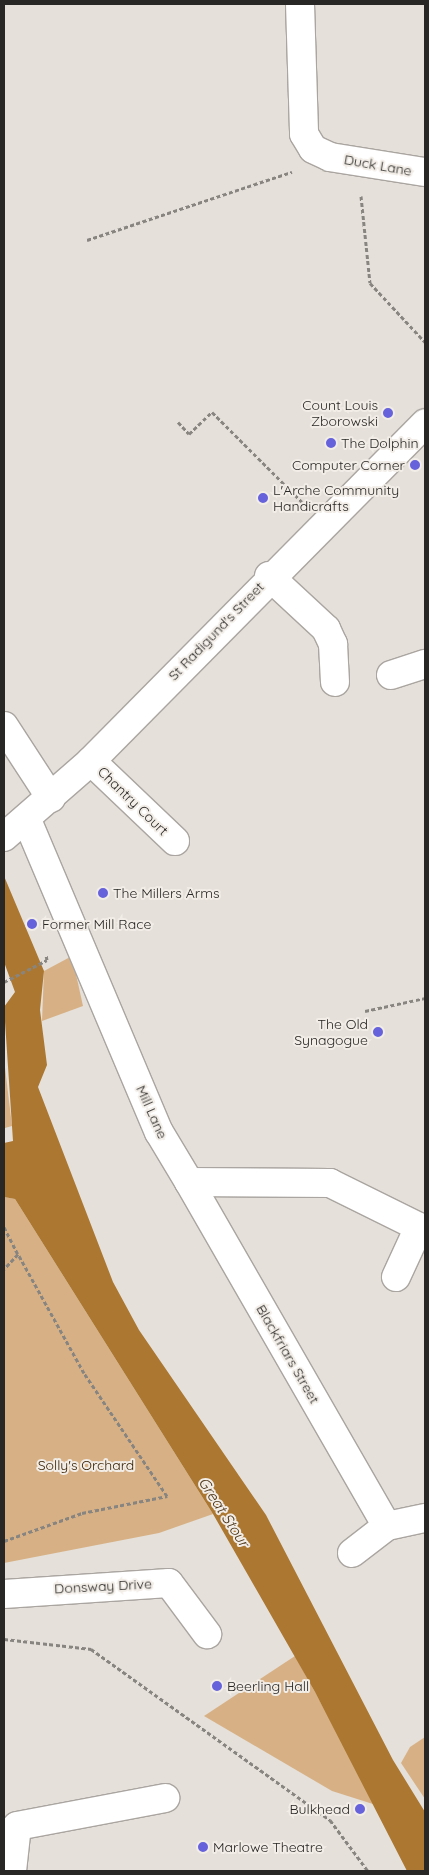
<!DOCTYPE html>
<html>
<head>
<meta charset="utf-8">
<style>
  body { margin:0 }
  #map { position:relative; width:429px; height:1875px; overflow:hidden; background:#e5e0da; font-family:Quicksand,sans-serif }
  div>[style] { position:absolute }
  [style*='--x'] { left:calc(var(--x)*1px); top:calc(var(--y)*1px); width:calc(var(--w)*1px); rotate:calc(var(--a)*1deg) }
  .green>* { inset:0; background:#d7b185 }
  .water>* { inset:0; background:#ac7731 }
  .path>* { height:3px; margin-top:-1.5px; transform-origin:0; background:repeating-linear-gradient(90deg,#888581 0 4px,transparent 0 6.5px) }
  .roads { filter:drop-shadow(1px 0 #aaa5a0) drop-shadow(-1px 0 #aaa5a0) drop-shadow(0 1px #aaa5a0) drop-shadow(0 -1px #aaa5a0) }
  .minor>* { height:28px; margin:-14px; padding:0 14px; transform-origin:14px; border-radius:14px; background:#fff }
  .dots>* { width:14px; height:14px; translate:-50% -50%; box-sizing:border-box; border:2px solid #f2ede7; border-radius:50% }
  span { translate:-50% -50%; white-space:nowrap; text-align:center; line-height:1.15; -webkit-text-stroke:4px #f2ede7; paint-order:stroke }
  .street-label { font-size:14px; color:#292725 }
  .poi-label { font-size:14px; color:#292725 }
  .right { translate:-100% -50%; text-align:right }
  .left { translate:0 -50%; text-align:left }
  .park-label { font-size:14px; color:#3c2506 }
  .water-label { font-size:15px; color:#4c3417; font-style:italic }
  .frame { position:absolute; inset:0; border:5px solid #292725; pointer-events:none }
</style>
</head>
<body>
<div id="map">
  <div class="green">
    <div style="clip-path:polygon(72px 956px,83px 1006px,42px 1021px,44px 971px)"></div>
    <div style="clip-path:polygon(4px 1059px,12px 1126px,5px 1128px,4px 1125px)"></div>
    <div style="clip-path:polygon(4px 1197px,15px 1199px,213px 1514px,159px 1533px,4px 1563px)"></div>
    <div style="clip-path:polygon(295px 1656px,315px 1692px,376px 1805px,332px 1791px,204px 1716px)"></div>
    <div style="clip-path:polygon(425px 1737px,425px 1799px,401px 1763px,410px 1747px)"></div>
  </div>
  <div class="water">
    <div style="clip-path:polygon(4px 876px,44px 971px,40px 1010px,47px 1065px,38px 1087px,113px 1282px,139px 1330px,266px 1515px,393px 1760px,425px 1812px,425px 1871px,407px 1871px,315px 1692px,213px 1514px,15px 1199px,4px 1197px,4px 1143px,13px 1141px,4px 1007px,15px 992px,4px 962px)"></div>
  </div>
  <div class="path">
    <div style="--x:361;--y:196;--w:87;--a:84.1"></div>
    <div style="--x:370;--y:283;--w:81;--a:47"></div>
    <div style="--x:87;--y:240;--w:216;--a:-18.4"></div>
    <div style="--x:178;--y:422;--w:16;--a:47"></div>
    <div style="--x:189;--y:434;--w:32;--a:-44"></div>
    <div style="--x:212;--y:412;--w:127;--a:45"></div>
    <div style="--x:4;--y:982;--w:48;--a:-27.1"></div>
    <div style="--x:47;--y:960;--w:5;--a:-101"></div>
    <div style="--x:365;--y:1011;--w:61;--a:-12.2"></div>
    <div style="--x:4;--y:1227;--w:30;--a:63"></div>
    <div style="--x:18;--y:1254;--w:21;--a:133"></div>
    <div style="--x:4;--y:1541;--w:83;--a:-19.7"></div>
    <div style="--x:82;--y:1513;--w:87;--a:-11.3"></div>
    <div style="--x:167;--y:1496;--w:148;--a:-124"></div>
    <div style="--x:84;--y:1373;--w:136;--a:-119"></div>
    <div style="--x:4;--y:1639;--w:88;--a:6.6"></div>
    <div style="--x:91;--y:1649;--w:294;--a:35.6"></div>
    <div style="--x:330;--y:1820;--w:64;--a:53.3"></div>
  </div>
  <div class="roads">
    <div class="minor">
      <div style="--x:300;--y:4;--w:130;--a:88.2"></div>
      <div style="--x:304;--y:134;--w:17;--a:59"></div>
      <div style="--x:313;--y:149;--w:19;--a:25"></div>
      <div style="--x:330;--y:157;--w:96;--a:9"></div>
      <div style="--x:269;--y:576;--w:78;--a:42.9"></div>
      <div style="--x:326;--y:629;--w:17;--a:65"></div>
      <div style="--x:333;--y:644;--w:38;--a:87"></div>
      <div style="--x:391;--y:675;--w:36;--a:-18"></div>
      <div style="--x:4;--y:726;--w:86;--a:56.9"></div>
      <div style="--x:91;--y:761;--w:116;--a:43.6"></div>
      <div style="--x:27;--y:820;--w:339;--a:67.1"></div>
      <div style="--x:159;--y:1132;--w:58;--a:59"></div>
      <div style="--x:189;--y:1182;--w:141;--a:0.4"></div>
      <div style="--x:330;--y:1183;--w:106;--a:26.3"></div>
      <div style="--x:4;--y:837;--w:116;--a:-41.1"></div>
      <div style="--x:91;--y:761;--w:475;--a:-45.3"></div>
      <div style="--x:189;--y:1182;--w:397;--a:60.1"></div>
      <div style="--x:396;--y:1277;--w:55;--a:-65.3"></div>
      <div style="--x:352;--y:1553;--w:44;--a:-37.6"></div>
      <div style="--x:387;--y:1526;--w:39;--a:-12"></div>
      <div style="--x:4;--y:1594;--w:165;--a:-3.8"></div>
      <div style="--x:169;--y:1583;--w:64;--a:53.3"></div>
      <div style="--x:12;--y:1871;--w:45;--a:-83.7"></div>
      <div style="--x:17;--y:1826;--w:151;--a:-10.7"></div>
    </div>
  </div>
  <div class="dots">
    <div style="left:388px;top:413px;background:#6562db"></div>
    <div style="left:331px;top:443px;background:#6562db"></div>
    <div style="left:415px;top:465px;background:#6562db"></div>
    <div style="left:263px;top:498px;background:#6562db"></div>
    <div style="left:103px;top:893px;background:#6562db"></div>
    <div style="left:32px;top:924px;background:#6562db"></div>
    <div style="left:378px;top:1032px;background:#6562db"></div>
    <div style="left:217px;top:1686px;background:#6562db"></div>
    <div style="left:360px;top:1809px;background:#6562db"></div>
    <div style="left:203px;top:1847px;background:#6562db"></div>
  </div>
  <div class="street-label">
    <span style="left:378px;top:165px;rotate:10deg">Duck Lane</span>
    <span style="left:216px;top:631px;rotate:-46deg">St Radigund's Street</span>
    <span style="left:133px;top:801px;rotate:44deg">Chantry Court</span>
    <span style="left:152px;top:1112px;rotate:66deg">Mill Lane</span>
    <span style="left:288px;top:1354px;rotate:60deg">Blackfriars Street</span>
    <span style="left:103px;top:1586px;rotate:-3deg">Donsway Drive</span>
  </div>
  <div class="poi-label">
    <span class="right" style="left:378px;top:413px">Count Louis<br>Zborowski</span>
    <span class="left" style="left:341px;top:443px">The Dolphin</span>
    <span class="right" style="left:405px;top:465px">Computer Corner</span>
    <span class="left" style="left:273px;top:498px">L'Arche Community<br>Handicrafts</span>
    <span class="left" style="left:113px;top:893px">The Millers Arms</span>
    <span class="left" style="left:42px;top:924px">Former Mill Race</span>
    <span class="right" style="left:368px;top:1032px">The Old<br>Synagogue</span>
    <span class="left" style="left:227px;top:1686px">Beerling Hall</span>
    <span class="right" style="left:350px;top:1809px">Bulkhead</span>
    <span class="left" style="left:213px;top:1847px">Marlowe Theatre</span>
  </div>
  <div class="park-label">
    <span style="left:86px;top:1465px">Solly's Orchard</span>
  </div>
  <div class="water-label">
    <span style="left:224px;top:1512px;rotate:57deg">Great Stour</span>
  </div>
  <div class="frame"></div>
</div>
</body>
</html>
